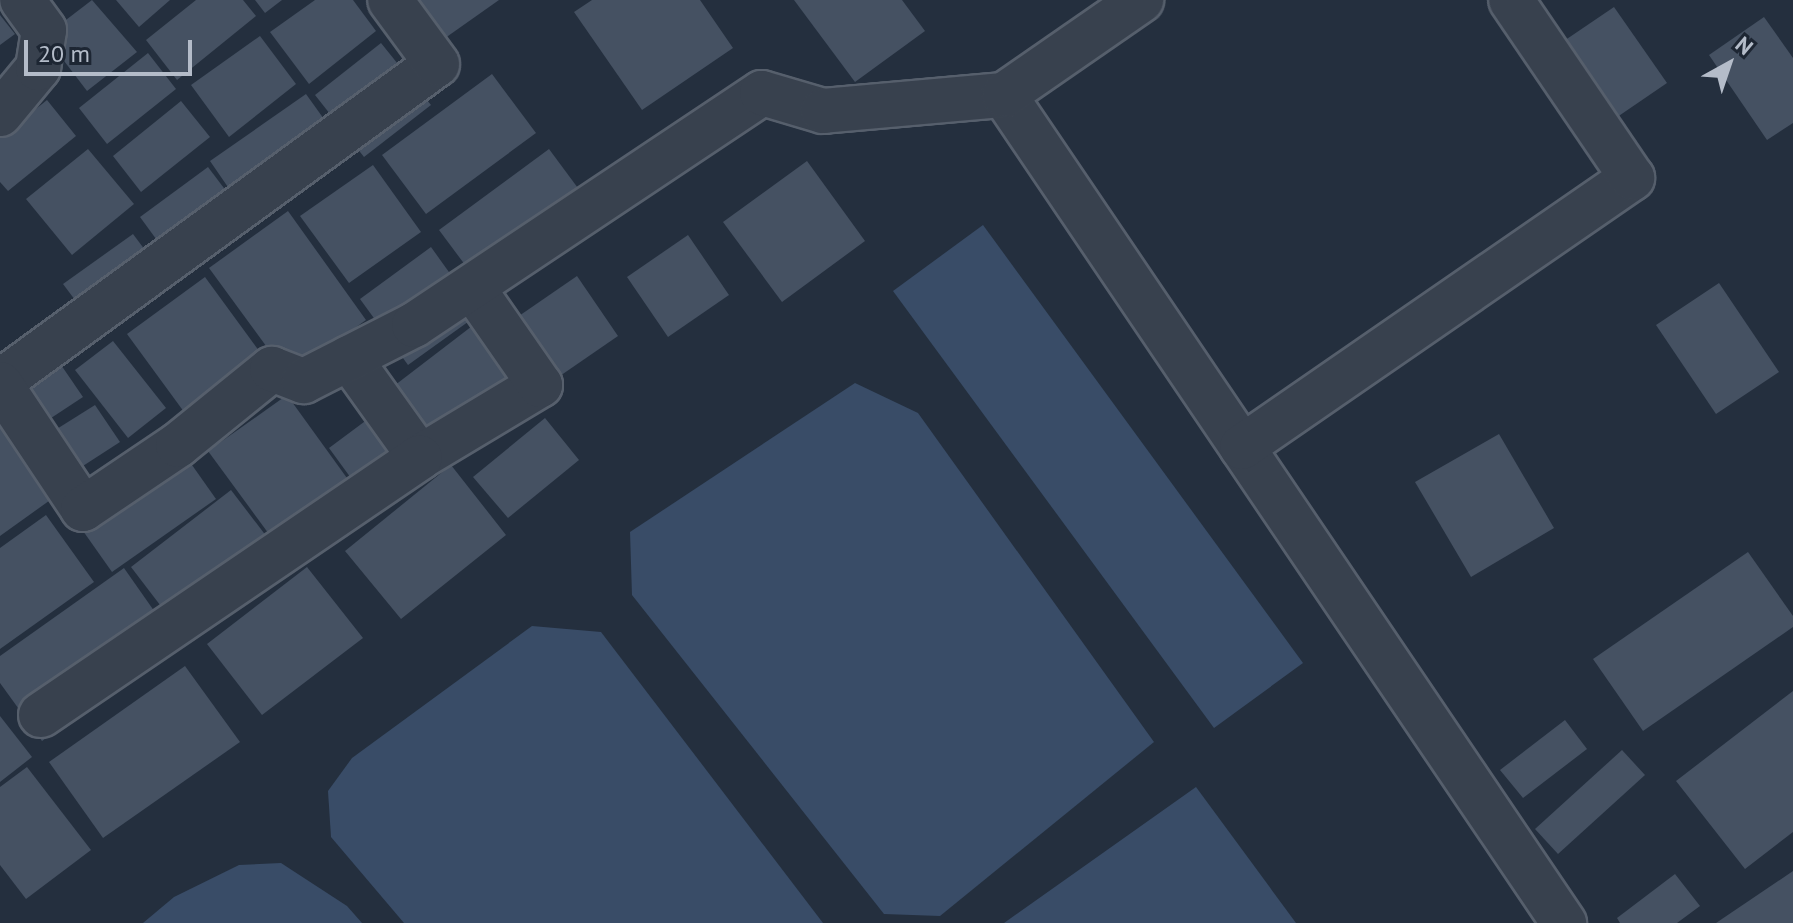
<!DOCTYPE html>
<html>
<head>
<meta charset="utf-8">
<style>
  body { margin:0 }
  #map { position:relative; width:1793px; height:923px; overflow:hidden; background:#242f3e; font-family:"PT Sans",sans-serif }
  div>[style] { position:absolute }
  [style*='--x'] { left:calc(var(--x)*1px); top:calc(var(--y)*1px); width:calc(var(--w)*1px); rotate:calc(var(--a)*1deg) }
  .water>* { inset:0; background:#394c67 }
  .building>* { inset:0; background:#455162 }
  .roads { filter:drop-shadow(2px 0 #565f6c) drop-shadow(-2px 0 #565f6c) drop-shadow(0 2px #565f6c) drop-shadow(0 -2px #565f6c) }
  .minor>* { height:44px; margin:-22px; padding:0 22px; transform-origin:22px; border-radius:22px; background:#38414e }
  span { translate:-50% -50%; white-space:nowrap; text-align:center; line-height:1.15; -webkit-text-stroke:8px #1d2633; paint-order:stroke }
  .north { position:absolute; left:1689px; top:24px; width:80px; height:80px; -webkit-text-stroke:6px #1d2633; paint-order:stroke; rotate:40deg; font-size:22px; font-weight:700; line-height:32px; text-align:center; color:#b4bcc9 }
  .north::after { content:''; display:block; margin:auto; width:28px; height:36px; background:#b4bcc9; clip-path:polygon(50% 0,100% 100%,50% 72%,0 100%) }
  .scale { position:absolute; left:24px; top:40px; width:168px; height:36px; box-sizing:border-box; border:4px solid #b4bcc9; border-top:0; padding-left:10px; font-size:24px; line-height:28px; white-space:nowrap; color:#b4bcc9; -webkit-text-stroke:6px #1d2633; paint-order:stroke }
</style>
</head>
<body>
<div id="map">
  <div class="water">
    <div style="clip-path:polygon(983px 225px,1303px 663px,1214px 728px,893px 291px)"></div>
    <div style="clip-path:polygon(855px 383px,918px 413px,1154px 742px,940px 916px,884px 914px,632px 595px,630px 532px)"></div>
    <div style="clip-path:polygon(532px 626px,601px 632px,823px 923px,404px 923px,331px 837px,328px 791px,352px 758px)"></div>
    <div style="clip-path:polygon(1196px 787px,1296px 923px,1004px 923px)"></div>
    <div style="clip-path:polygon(281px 863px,347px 906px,362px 923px,143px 923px,174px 897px,239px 865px)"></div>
  </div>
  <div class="building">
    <div style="clip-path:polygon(92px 0,137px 52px,87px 91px,45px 36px)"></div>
    <div style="clip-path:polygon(116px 0,170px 0,139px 27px)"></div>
    <div style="clip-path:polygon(196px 0,243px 0,256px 16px,177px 80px,146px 40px)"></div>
    <div style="clip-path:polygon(255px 0,282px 0,265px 13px)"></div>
    <div style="clip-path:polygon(315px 0,353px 0,376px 31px,309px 84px,270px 32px)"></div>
    <div style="clip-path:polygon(397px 0,499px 0,431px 48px)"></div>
    <div style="clip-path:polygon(592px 0,700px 0,733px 48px,642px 110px,574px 12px)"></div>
    <div style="clip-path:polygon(794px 0,902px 0,925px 31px,855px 82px)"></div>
    <div style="clip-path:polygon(1614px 7px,1667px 83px,1607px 124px,1555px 47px)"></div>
    <div style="clip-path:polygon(0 15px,15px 34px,0 45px)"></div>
    <div style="clip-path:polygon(1764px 17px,1793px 58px,1793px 123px,1767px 140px,1709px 55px)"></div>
    <div style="clip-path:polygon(260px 36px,296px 84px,229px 137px,191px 85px)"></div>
    <div style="clip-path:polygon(381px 43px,431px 105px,364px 157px,315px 95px)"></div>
    <div style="clip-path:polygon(148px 53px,176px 89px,107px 144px,79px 108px)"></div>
    <div style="clip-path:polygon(492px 74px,536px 133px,426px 214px,382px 155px)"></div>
    <div style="clip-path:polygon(306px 94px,349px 154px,252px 222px,210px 161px)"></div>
    <div style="clip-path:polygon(47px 100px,76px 136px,8px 191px,0 182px,0 138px)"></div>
    <div style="clip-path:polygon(181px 101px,210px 137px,141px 192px,113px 156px)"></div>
    <div style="clip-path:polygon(88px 149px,134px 204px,72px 255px,26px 199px)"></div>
    <div style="clip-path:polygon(549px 149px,592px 207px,483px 289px,439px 230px)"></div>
    <div style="clip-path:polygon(807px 161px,865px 241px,782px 302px,723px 222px)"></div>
    <div style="clip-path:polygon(373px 165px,421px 232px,349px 283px,300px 216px)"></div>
    <div style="clip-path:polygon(208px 167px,245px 216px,178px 269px,140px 217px)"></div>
    <div style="clip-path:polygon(288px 211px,366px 320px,288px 376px,209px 268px)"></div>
    <div style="clip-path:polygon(133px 234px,169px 282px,102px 336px,63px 284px)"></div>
    <div style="clip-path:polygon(688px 235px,729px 295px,668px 337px,627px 277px)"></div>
    <div style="clip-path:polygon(431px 247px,479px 314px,408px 365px,360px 299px)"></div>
    <div style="clip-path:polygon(577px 276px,618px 336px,557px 378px,516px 318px)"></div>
    <div style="clip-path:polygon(205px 277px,284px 385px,206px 442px,127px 334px)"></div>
    <div style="clip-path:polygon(1719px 283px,1779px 372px,1716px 414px,1656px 325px)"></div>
    <div style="clip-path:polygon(493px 310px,548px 380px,441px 463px,386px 392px)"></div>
    <div style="clip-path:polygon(113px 341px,166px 408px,128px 438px,75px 370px)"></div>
    <div style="clip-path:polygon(46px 343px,83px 397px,42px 424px,6px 370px)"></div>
    <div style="clip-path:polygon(287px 395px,365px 503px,288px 560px,208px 451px)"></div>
    <div style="clip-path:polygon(95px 405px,120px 442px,69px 475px,44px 437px)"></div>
    <div style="clip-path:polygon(372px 416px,415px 476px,372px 507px,329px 448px)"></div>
    <div style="clip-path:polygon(545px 418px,579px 460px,508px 518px,473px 477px)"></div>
    <div style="clip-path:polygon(0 422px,67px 488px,0 536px)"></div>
    <div style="clip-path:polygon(168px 431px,216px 499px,112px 572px,64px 504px)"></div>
    <div style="clip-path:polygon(1499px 434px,1554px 528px,1471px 577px,1415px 482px)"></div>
    <div style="clip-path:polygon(451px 465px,506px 535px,401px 619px,345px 551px)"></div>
    <div style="clip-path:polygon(231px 490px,286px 562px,186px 639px,131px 567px)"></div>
    <div style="clip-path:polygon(46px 515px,94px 582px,0 649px,0 548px)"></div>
    <div style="clip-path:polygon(1748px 552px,1793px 616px,1793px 627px,1643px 731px,1593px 659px)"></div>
    <div style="clip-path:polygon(307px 567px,363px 638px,262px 715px,207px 644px)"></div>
    <div style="clip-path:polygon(124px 568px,178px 645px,42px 741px,0 683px,0 656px)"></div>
    <div style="clip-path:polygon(185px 666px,240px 742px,103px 838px,49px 762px)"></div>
    <div style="clip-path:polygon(1793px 691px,1793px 832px,1745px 869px,1676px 781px)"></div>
    <div style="clip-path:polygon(0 716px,32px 757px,0 782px)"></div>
    <div style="clip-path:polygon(1565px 720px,1587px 749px,1523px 798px,1500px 770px)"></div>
    <div style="clip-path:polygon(1622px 750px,1645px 775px,1558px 854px,1535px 829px)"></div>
    <div style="clip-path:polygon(27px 767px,91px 850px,26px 899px,0 865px,0 787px)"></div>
    <div style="clip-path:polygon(1793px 871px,1793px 923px,1716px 923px)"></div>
    <div style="clip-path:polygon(1675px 874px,1700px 906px,1677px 923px,1620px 923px,1617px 918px)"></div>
  </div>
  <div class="roads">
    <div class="minor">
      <div style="--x:1004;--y:95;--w:1000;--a:55.93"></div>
      <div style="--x:0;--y:114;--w:60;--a:-50.4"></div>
      <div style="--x:38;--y:68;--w:38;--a:-81"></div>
      <div style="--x:44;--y:30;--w:37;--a:-126"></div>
      <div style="--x:349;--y:358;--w:122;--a:54.4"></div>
      <div style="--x:420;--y:457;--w:140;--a:-31"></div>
      <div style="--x:540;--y:385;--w:119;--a:-124.8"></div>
      <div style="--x:0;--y:382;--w:540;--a:-36.04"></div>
      <div style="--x:437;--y:64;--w:79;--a:-126.3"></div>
      <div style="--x:0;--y:384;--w:150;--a:56.4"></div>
      <div style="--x:83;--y:509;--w:115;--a:-34"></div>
      <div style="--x:178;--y:445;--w:121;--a:-39"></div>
      <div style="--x:272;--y:369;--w:34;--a:21"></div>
      <div style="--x:304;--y:381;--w:123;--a:-27"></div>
      <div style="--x:414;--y:325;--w:418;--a:-33.7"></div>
      <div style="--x:762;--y:93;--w:64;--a:16.4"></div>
      <div style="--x:823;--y:111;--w:182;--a:-5.1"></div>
      <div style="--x:1004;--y:95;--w:167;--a:-34.7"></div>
      <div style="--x:1242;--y:447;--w:474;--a:-34.6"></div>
      <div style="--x:1632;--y:178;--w:215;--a:-124.2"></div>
      <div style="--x:41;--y:715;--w:458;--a:-34.2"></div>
    </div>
  </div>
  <div class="north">N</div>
  <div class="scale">20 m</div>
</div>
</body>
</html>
